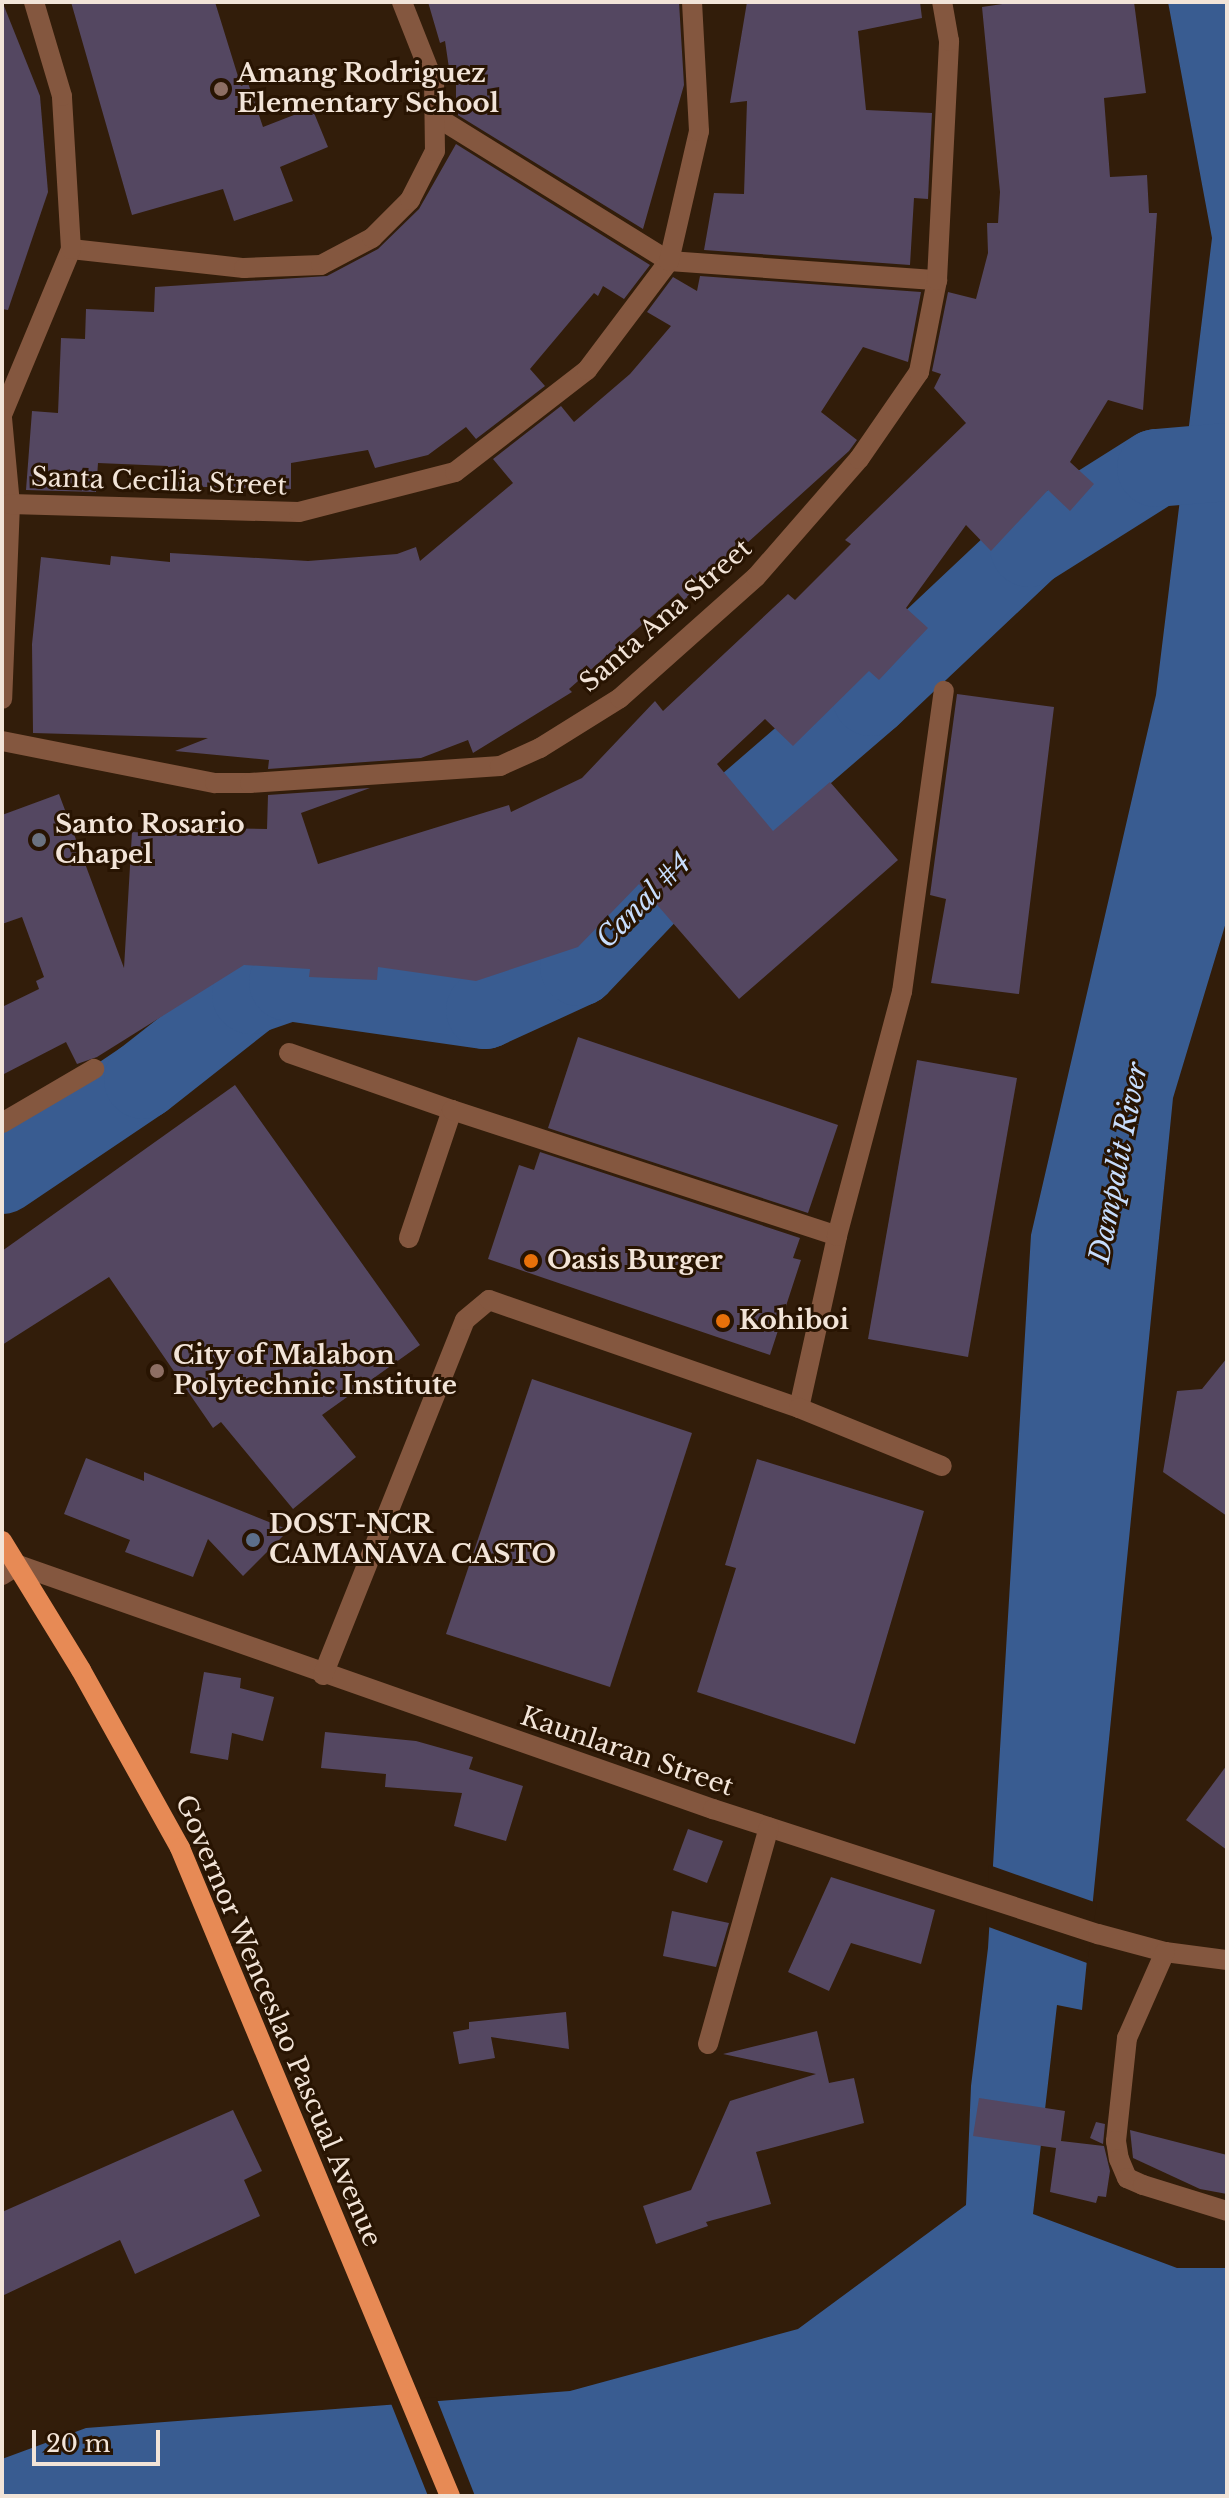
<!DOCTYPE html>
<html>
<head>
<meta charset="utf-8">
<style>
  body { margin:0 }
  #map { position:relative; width:1229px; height:2498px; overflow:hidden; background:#321d0a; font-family:"Libre Baskerville",serif }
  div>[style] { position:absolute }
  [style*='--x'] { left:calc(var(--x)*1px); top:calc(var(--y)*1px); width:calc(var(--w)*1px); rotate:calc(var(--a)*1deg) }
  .water>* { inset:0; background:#395c91 }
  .pier>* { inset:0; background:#321d0a }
  .river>* { height:78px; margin:-39px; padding:0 39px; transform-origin:39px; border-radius:39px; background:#395c91 }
  .building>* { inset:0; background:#544761 }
  .minor>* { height:20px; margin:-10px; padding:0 10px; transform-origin:10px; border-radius:10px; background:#84573f }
  .major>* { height:20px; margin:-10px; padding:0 10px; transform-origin:10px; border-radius:10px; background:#e78a55 }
  .dots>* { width:22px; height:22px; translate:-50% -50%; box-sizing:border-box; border:4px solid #281402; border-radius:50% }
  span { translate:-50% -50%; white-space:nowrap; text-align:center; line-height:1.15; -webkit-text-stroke:6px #281402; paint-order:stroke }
  .poi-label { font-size:26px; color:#f2e4d8; font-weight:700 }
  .left { translate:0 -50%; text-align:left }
  .street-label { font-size:26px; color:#f2e4d8 }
  .water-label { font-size:28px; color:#c7ddfd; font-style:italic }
  .frame { position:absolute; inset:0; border:4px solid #f2e4d8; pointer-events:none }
  .scale { position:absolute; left:32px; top:2430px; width:128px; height:36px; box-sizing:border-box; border:4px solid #f2e4d8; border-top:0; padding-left:10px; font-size:24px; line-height:28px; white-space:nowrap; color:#f2e4d8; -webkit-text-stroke:6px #281402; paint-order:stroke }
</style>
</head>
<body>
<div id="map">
  <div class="water">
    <div style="clip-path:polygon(1168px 2px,1227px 2px,1227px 919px,1173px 1098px,1082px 2010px,1057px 2005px,1033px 2214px,1177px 2268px,1227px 2268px,1227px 2496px,2px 2496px,2px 2459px,86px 2428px,570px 2391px,798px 2329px,966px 2205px,971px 2086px,988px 1948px,1031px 1235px,1156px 695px,1212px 238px)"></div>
  </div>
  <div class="pier">
    <div style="clip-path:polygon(989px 1865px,1097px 1903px,1087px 1963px,986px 1926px)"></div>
    <div style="clip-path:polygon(436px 2397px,475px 2496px,428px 2496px,390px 2401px)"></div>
  </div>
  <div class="river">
    <div style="--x:2;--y:1175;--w:170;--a:-34"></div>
    <div style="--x:143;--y:1080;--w:137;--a:-38.2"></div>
    <div style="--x:251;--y:995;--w:39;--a:-19"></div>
    <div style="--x:288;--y:982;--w:199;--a:8.1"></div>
    <div style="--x:485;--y:1010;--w:103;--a:-24.6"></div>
    <div style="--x:579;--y:967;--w:138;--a:-46.5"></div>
    <div style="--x:674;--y:867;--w:260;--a:-40.8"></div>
    <div style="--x:871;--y:697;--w:217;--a:-43.3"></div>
    <div style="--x:1029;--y:548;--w:150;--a:-32.2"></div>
    <div style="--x:1156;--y:468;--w:70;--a:-4.9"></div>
  </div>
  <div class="building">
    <div style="clip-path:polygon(71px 2px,215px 2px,241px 86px,248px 83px,263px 127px,312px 108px,328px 147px,280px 167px,293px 201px,234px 221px,223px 189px,132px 215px)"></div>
    <div style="clip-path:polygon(428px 2px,679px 2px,684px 85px,643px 229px,456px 114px,456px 75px,450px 75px,445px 41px,440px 43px)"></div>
    <div style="clip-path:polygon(747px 2px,920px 2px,922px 18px,858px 31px,866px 110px,932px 113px,928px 199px,914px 198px,910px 265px,704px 250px,714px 193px,744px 194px,747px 101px,730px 103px)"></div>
    <div style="clip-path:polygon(1016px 2px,1134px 2px,1146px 93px,1104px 98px,1110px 177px,1147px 175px,1149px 213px,1157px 213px,1143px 410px,1108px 400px,1070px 462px,1094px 484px,1070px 511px,1048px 490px,991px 551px,966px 525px,906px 608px,928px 628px,879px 680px,869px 671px,793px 746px,765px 719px,717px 764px,773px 831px,830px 782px,898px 860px,739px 999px,639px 884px,578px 947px,476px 981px,378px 967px,377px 980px,309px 977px,310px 969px,244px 965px,97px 1057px,77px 1064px,66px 1042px,2px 1075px,2px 1007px,39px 989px,36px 981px,44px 977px,22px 917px,2px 924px,2px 815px,59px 794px,124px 968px,132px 832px,199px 835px,199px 828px,267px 829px,268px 795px,370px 788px,301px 813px,318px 864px,509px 805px,511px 812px,582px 778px,655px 701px,663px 711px,788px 594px,795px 600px,851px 544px,845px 540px,966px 423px,934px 388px,941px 374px,932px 371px,948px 292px,976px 299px,988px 253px,987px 223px,998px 223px,1000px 192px,982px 7px)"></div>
    <div style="clip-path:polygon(4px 6px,40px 96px,48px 192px,8px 310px,2px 309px)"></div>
    <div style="clip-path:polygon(456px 144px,650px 265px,624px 299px,603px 286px,598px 296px,594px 293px,530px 369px,545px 386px,476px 439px,466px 427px,428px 455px,375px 468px,368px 450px,291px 463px,291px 489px,167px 486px,168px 466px,98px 463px,96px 492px,26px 490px,32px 411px,58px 413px,61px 338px,85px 339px,86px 309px,154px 312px,155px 287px,327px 276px,378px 249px,419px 209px)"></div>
    <div style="clip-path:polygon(700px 276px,921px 292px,908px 362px,863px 347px,821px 412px,857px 440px,849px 451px,684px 600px,678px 593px,569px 689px,572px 692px,473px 753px,468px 740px,421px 758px,268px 769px,269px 760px,175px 751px,208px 738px,33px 733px,32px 644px,41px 557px,110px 565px,111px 556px,170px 562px,170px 553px,308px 561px,397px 554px,416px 547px,420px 561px,513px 483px,493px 459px,561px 406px,574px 422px,630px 374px,671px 326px,647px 312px,673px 277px,697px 291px)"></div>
    <div style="clip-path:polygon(957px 694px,1054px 707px,1019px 994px,931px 983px,946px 899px,930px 895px)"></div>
    <div style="clip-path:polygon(578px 1037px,838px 1125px,808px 1213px,548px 1128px)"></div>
    <div style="clip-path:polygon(917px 1060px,1017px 1078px,968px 1357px,868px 1339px)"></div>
    <div style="clip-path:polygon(235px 1085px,420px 1345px,322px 1415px,356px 1457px,293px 1509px,221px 1422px,213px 1428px,109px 1277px,2px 1345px,2px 1251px)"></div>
    <div style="clip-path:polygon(540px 1152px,800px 1238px,793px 1258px,801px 1260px,770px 1355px,488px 1259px,519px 1165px,534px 1170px)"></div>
    <div style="clip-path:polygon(1227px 1358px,1227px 1516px,1163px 1472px,1177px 1391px,1202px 1389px)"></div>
    <div style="clip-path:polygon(532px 1379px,692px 1433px,610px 1687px,446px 1634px)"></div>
    <div style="clip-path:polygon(86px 1458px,144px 1481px,144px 1472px,289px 1530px,243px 1576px,208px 1539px,193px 1577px,125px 1552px,130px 1540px,64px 1514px)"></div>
    <div style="clip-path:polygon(757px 1459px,924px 1511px,855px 1744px,697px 1692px,736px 1568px,725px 1565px)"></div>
    <div style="clip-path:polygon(204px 1672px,241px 1678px,240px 1688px,274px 1697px,263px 1741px,232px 1733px,228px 1760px,190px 1753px)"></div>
    <div style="clip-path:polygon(325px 1732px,416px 1741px,473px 1757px,469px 1769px,523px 1786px,506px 1841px,454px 1826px,462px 1793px,385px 1787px,386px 1774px,321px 1768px)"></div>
    <div style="clip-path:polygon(1227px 1765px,1227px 1850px,1186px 1820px)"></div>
    <div style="clip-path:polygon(688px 1829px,723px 1841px,707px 1883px,673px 1870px)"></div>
    <div style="clip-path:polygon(831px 1877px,935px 1910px,921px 1964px,851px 1943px,829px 1991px,788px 1972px)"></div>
    <div style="clip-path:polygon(672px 1911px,729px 1923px,716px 1967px,663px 1956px)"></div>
    <div style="clip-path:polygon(566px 2012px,569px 2049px,491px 2037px,495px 2058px,459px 2064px,453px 2032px,469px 2029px,469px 2022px)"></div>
    <div style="clip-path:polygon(817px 2031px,829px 2083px,854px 2078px,864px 2123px,756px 2152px,771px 2204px,706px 2222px,708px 2226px,656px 2244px,643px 2206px,691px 2190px,730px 2101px,816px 2074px,723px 2054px)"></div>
    <div style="clip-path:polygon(979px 2098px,1065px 2111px,1061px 2141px,1104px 2146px,1110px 2171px,1106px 2197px,1098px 2196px,1096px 2203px,1050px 2192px,1056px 2148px,973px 2136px)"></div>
    <div style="clip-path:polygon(233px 2110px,262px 2171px,244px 2180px,260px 2216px,135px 2274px,120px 2240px,2px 2296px,2px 2212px)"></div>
    <div style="clip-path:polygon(1096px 2122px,1105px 2124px,1103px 2144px,1090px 2138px)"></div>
    <div style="clip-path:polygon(1130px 2130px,1227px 2155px,1227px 2194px,1200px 2189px,1133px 2158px)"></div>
  </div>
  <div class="minor">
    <div style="--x:435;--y:116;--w:275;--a:31.8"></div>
    <div style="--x:669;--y:261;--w:269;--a:4.1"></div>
    <div style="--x:71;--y:249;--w:174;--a:6.3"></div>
    <div style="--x:244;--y:268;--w:77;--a:-2.2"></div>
    <div style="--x:321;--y:265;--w:58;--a:-27.9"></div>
    <div style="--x:372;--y:238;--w:54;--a:-45"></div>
    <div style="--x:410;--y:200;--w:55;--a:-63"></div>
    <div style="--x:435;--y:151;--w:68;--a:-90.8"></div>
    <div style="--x:434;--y:83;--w:87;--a:-111.6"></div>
    <div style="--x:2;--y:415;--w:180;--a:-67.4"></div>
    <div style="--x:71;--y:249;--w:153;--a:-93.4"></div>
    <div style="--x:62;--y:96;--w:98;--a:-106.6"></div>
    <div style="--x:2;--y:418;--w:86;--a:84.7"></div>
    <div style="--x:10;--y:504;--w:195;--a:92.3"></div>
    <div style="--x:10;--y:504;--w:289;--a:1.6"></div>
    <div style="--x:299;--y:512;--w:161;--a:-14.4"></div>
    <div style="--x:455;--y:472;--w:167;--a:-37.7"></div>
    <div style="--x:587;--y:370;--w:136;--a:-53"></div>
    <div style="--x:669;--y:261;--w:133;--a:-77"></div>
    <div style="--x:699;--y:131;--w:129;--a:-93.1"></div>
    <div style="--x:2;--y:741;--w:217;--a:11.2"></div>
    <div style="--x:215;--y:783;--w:35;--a:0"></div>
    <div style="--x:250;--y:783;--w:251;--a:-3.9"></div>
    <div style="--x:500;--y:766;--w:44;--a:-24.2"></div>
    <div style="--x:540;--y:748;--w:94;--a:-32"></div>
    <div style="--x:620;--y:698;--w:182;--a:-41.7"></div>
    <div style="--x:756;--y:577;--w:157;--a:-48.9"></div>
    <div style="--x:859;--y:459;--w:106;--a:-55.4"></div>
    <div style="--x:919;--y:372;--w:94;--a:-78.9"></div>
    <div style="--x:937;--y:280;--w:239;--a:-87.1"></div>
    <div style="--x:949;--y:41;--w:40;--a:-100"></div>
    <div style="--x:289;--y:1053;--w:173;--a:19.3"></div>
    <div style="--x:452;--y:1110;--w:135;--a:108.6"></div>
    <div style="--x:452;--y:1110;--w:405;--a:18.1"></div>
    <div style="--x:2;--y:1123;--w:107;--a:-30.4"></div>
    <div style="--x:799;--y:1408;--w:176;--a:-77.5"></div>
    <div style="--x:837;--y:1236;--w:253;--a:-75.1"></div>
    <div style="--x:902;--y:992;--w:304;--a:-82.1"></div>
    <div style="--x:2;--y:1575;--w:19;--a:-32"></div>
    <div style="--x:18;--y:1565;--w:737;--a:19.35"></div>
    <div style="--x:713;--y:1809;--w:405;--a:18"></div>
    <div style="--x:1098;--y:1934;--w:69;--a:15"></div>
    <div style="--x:1165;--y:1952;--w:63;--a:7.4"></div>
    <div style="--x:323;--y:1675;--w:382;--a:-68.2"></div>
    <div style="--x:465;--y:1320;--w:31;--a:-40"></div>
    <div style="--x:489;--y:1300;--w:328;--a:19.2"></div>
    <div style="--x:799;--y:1408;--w:154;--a:22.1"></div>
    <div style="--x:1165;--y:1952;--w:94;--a:113.8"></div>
    <div style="--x:1127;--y:2038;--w:104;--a:96.1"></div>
    <div style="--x:1116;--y:2141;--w:18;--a:81"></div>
    <div style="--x:1119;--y:2159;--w:21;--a:67"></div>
    <div style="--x:1127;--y:2178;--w:17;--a:24"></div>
    <div style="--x:1143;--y:2185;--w:88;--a:17.2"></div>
    <div style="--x:708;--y:2044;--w:225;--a:-74.3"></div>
  </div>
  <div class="major">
    <div style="--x:2;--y:1541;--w:151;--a:58.5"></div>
    <div style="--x:81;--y:1670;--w:204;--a:60.9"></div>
    <div style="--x:180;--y:1848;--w:702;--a:67.38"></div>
  </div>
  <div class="dots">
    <div style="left:221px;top:89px;background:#8d6e63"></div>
    <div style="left:39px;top:840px;background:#6b7280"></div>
    <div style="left:531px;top:1261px;background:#e8710a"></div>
    <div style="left:723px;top:1321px;background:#e8710a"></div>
    <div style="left:157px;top:1371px;background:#8d6e63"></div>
    <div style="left:253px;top:1540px;background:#5c6f8a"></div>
  </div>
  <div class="poi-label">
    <span class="left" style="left:237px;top:89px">Amang Rodriguez<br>Elementary School</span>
    <span class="left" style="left:55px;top:840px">Santo Rosario<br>Chapel</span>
    <span class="left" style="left:547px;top:1261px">Oasis Burger</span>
    <span class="left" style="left:739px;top:1321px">Kohiboi</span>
    <span class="left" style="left:173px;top:1371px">City of Malabon<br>Polytechnic Institute</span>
    <span class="left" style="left:269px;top:1540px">DOST-NCR<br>CAMANAVA CASTO</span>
  </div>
  <div class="street-label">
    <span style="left:159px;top:482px;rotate:2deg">Santa Cecilia Street</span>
    <span style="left:666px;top:616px;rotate:-41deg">Santa Ana Street</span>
    <span style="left:627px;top:1752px;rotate:19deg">Kaunlaran Street</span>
    <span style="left:278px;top:2021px;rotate:67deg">Governor Wenceslao Pascual Avenue</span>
  </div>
  <div class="water-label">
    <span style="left:644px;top:901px;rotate:-45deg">Canal #4</span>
    <span style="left:1119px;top:1163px;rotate:-79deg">Dampalit River</span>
  </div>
  <div class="frame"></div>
  <div class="scale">20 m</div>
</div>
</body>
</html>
